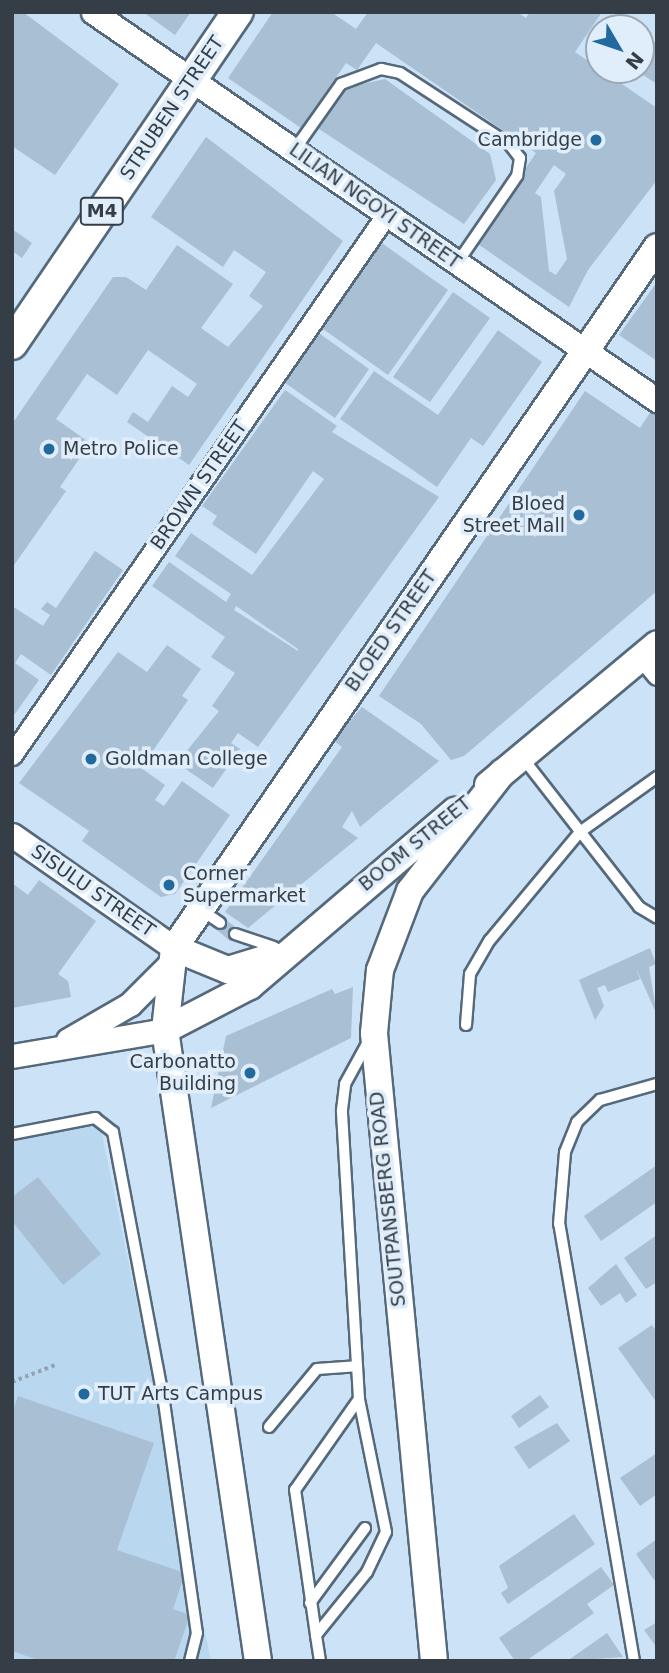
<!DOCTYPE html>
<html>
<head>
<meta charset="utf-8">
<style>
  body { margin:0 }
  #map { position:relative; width:669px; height:1673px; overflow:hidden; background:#cbe2f7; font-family:"DejaVu Sans",sans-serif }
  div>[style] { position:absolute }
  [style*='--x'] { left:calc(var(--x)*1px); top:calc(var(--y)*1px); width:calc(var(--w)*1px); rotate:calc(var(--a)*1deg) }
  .built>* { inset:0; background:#bad7f0 }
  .building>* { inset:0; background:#a9bfd3 }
  .path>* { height:3.5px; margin-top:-1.75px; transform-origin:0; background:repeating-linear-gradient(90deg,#92a4b4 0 3.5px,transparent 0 7px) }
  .roads { filter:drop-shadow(2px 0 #55697b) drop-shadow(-2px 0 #55697b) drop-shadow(0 2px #55697b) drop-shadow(0 -2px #55697b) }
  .service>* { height:10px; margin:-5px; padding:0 5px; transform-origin:5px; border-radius:5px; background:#fff }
  .minor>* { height:19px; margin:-9.5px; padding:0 9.5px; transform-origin:9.5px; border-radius:9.5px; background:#fff }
  .tertiary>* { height:23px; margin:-11.5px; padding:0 11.5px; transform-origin:11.5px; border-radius:11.5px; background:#fff }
  .secondary>* { height:26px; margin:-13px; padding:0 13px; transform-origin:13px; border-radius:13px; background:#fff }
  .primary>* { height:30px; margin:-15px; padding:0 15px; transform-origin:15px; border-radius:15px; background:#fff }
  .dots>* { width:19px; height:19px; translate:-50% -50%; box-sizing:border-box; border:4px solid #e0eefb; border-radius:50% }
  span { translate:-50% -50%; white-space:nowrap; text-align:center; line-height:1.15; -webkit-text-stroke:7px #e0eefb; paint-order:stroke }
  .shield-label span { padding:2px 5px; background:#e0eefb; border:2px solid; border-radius:5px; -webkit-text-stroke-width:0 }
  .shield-label { font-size:18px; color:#353e46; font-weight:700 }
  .street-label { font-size:19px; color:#353e46 }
  .poi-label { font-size:19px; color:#353e46 }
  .right { translate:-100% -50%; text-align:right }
  .left { translate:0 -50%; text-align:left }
  .frame { position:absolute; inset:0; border:14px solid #353e46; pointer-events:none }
  .north { position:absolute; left:585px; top:14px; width:70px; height:70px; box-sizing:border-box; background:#e0eefb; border:2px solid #9ca8b3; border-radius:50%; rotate:129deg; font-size:19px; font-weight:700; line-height:28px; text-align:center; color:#353e46 }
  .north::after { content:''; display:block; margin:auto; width:24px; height:32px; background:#22699d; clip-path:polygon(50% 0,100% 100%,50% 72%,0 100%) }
</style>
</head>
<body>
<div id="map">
  <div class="built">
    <div style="clip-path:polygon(97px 1110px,211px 1661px,12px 1661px,12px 1128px)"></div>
  </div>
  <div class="building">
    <div style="clip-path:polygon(12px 12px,23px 12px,119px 84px,55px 175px,12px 146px)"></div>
    <div style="clip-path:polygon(143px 12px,191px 12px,175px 35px)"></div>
    <div style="clip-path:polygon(evenodd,273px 12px,331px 12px,356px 29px,368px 12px,517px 12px,526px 18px,530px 12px,602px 12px,575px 52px,657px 108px,657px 180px,588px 270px,569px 307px,475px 242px,536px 153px,376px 43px,357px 70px,346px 63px,301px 128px,228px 78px,273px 12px,554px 165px,566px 174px,554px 191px,567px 259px,556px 275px,549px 271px,541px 197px,535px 193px,554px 165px)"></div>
    <div style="clip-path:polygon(657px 38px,657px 84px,643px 75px,649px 66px,642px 61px)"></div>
    <div style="clip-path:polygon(385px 79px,490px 154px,496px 180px,464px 224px,319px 129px,320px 115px,340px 89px)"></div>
    <div style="clip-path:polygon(206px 137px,343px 241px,189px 465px,127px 422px,133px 412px,148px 422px,172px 386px,188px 397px,197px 384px,148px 350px,117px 395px,87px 374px,56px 419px,90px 443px,60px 487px,66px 491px,12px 568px,12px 424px,113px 277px,126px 277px,146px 290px,177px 245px,233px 284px,201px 328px,228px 347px,263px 306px,249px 296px,266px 272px,234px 250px,223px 267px,151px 217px)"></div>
    <div style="clip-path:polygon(12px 229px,32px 243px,22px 258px,12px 251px)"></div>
    <div style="clip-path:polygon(376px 239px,448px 290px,388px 375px,316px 324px)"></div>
    <div style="clip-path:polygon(657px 282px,657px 361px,619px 335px)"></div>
    <div style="clip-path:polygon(453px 292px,490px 318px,430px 402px,393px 377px)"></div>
    <div style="clip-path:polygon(498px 330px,542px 362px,483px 446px,471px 438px,437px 487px,340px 419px,374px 371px,438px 415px)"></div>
    <div style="clip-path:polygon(316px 331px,369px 369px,335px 418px,281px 380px)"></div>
    <div style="clip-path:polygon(evenodd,285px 390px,337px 426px,332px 432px,439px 497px,258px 747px,238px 733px,231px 743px,240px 749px,213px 788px,177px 763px,219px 711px,212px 706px,235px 673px,211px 657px,225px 637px,152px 586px,169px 562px,226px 602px,231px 594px,175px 556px,191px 533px,252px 575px,324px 479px,313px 471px,256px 554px,212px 524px,217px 516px,202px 506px,285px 390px,236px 606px,298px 649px,298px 651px,234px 610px,236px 606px)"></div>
    <div style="clip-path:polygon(585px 391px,640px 428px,657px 402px,657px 591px,464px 756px,451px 760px,421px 724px,379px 696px)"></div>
    <div style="clip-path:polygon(95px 551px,123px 570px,51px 675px,21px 654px,15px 663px,39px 680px,12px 718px,12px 606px,43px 626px,50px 615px,41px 609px,47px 602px,56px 608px)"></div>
    <div style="clip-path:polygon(167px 645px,201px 669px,182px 696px,188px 700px,141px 768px,165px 785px,155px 800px,164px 806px,182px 781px,230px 815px,175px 894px,161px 897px,82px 841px,89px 831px,19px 783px,118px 652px,147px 672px)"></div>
    <div style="clip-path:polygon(362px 707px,439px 761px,360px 827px,352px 811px,342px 827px,358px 838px,248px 928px,225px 912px,342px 747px,333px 740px)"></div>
    <div style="clip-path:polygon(39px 880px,96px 921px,58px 974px,68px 981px,71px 997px,12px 1008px,12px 883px,28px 895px)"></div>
    <div style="clip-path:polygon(224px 918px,239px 930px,230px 941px,216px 929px)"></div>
    <div style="clip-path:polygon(650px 948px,656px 964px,649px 967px,657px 1015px,636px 968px,640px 979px,608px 992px,605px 985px,597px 988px,604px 1006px,595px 1020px,579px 980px)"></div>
    <div style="clip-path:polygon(353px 987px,351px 1038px,211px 1108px,226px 1036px,332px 989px,335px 994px)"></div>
    <div style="clip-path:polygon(657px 1165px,657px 1202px,601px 1241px,584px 1216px)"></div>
    <div style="clip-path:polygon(38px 1177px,101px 1254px,63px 1285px,12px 1221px,12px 1197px)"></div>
    <div style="clip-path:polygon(657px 1235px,657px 1282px,646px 1289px,624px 1258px)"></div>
    <div style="clip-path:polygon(616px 1264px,637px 1295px,626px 1303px,620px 1293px,601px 1306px,588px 1288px)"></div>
    <div style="clip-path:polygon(652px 1325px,657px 1332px,657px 1403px,618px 1348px)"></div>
    <div style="clip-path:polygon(540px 1395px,549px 1407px,519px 1428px,511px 1416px)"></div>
    <div style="clip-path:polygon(18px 1396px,154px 1443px,117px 1550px,185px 1573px,173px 1609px,190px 1615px,174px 1661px,41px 1661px,12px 1651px,12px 1413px)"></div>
    <div style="clip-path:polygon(557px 1423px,570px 1441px,529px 1469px,514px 1447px)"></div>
    <div style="clip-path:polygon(657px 1453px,657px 1494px,640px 1506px,620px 1478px)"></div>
    <div style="clip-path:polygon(574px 1514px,595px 1544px,508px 1604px,501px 1593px,508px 1588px,499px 1566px)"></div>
    <div style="clip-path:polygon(657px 1539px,657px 1578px,654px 1580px,636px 1554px)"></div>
    <div style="clip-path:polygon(601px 1567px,614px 1585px,587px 1604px,594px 1613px,526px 1661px,515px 1661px,499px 1638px)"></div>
    <div style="clip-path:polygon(657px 1622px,657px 1648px,644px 1630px)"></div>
    <div style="clip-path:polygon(607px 1633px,623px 1657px,567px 1661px)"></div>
  </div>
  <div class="path">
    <div style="--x:12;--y:1382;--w:46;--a:-21.6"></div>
  </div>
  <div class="roads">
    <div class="service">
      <div style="--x:295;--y:149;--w:80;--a:-54.7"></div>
      <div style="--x:341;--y:84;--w:43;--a:-20.6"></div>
      <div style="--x:381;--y:69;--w:19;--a:12"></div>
      <div style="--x:400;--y:73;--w:130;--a:33.1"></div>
      <div style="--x:509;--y:144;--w:18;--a:52"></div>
      <div style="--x:520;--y:158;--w:18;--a:99"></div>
      <div style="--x:517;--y:176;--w:104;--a:124.5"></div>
      <div style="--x:522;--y:757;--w:190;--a:52"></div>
      <div style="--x:639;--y:907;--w:21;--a:31"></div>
      <div style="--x:201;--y:910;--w:23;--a:34"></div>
      <div style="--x:235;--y:934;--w:41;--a:18.4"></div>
      <div style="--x:466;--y:1025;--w:51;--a:-85.5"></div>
      <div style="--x:470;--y:974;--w:39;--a:-60"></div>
      <div style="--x:490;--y:940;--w:141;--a:-50.2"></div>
      <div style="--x:580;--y:832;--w:95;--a:-35.5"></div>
      <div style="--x:12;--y:1134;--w:85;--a:-10.9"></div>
      <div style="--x:95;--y:1118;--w:23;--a:38"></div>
      <div style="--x:113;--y:1132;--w:275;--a:79.3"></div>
      <div style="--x:164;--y:1402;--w:233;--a:81.9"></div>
      <div style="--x:197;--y:1633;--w:29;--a:104"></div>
      <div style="--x:269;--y:1427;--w:75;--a:-50.4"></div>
      <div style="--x:317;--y:1369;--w:39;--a:-4"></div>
      <div style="--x:310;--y:1603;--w:93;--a:-53.7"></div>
      <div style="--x:316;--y:1635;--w:147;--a:-98.2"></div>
      <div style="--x:295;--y:1490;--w:111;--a:-54.9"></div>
      <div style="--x:320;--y:1661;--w:26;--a:-99"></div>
      <div style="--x:316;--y:1635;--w:81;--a:-51"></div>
      <div style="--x:367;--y:1572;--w:44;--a:-64.6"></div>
      <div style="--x:386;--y:1532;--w:136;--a:-101.5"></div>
      <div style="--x:359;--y:1399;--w:289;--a:-93.4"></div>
      <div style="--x:342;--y:1110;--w:26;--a:-83"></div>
      <div style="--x:345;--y:1084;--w:48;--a:-61.3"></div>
      <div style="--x:634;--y:1661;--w:443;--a:-99.7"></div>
      <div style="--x:559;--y:1224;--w:72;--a:-85.2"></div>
      <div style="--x:565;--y:1152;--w:32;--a:-68"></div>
      <div style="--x:577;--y:1122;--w:32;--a:-44"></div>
      <div style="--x:600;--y:1100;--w:59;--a:-15.7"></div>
    </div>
    <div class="minor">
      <div style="--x:641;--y:656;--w:25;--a:50"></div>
      <div style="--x:12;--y:755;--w:657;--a:-55.29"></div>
    </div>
    <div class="tertiary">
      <div style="--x:93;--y:12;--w:685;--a:34.53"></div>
      <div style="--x:12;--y:835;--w:198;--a:34.9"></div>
      <div style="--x:68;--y:1040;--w:72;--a:-30.1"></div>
      <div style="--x:130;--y:1004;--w:57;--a:-45"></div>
      <div style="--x:12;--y:1056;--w:155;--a:-9.6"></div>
    </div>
    <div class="secondary">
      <div style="--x:488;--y:785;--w:220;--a:-39.8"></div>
      <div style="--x:174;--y:948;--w:58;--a:22.2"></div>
      <div style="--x:228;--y:970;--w:48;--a:-16.9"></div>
      <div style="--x:165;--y:1030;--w:96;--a:-27.4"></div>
      <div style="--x:250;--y:986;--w:270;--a:-40.5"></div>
      <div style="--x:258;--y:1661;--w:638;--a:-98.38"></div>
      <div style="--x:165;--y:1030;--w:82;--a:-83.7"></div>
      <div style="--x:174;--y:948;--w:851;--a:-55.43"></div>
      <div style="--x:434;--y:1661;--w:631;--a:-95.46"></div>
      <div style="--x:374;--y:1033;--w:63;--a:-84.6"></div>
      <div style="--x:380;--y:970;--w:85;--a:-69.2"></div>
      <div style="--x:410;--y:891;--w:150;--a:-52.1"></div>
    </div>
    <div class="primary">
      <div style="--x:12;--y:344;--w:402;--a:-55.8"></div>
    </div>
  </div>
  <div class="dots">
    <div style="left:596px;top:140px;background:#22699d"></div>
    <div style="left:49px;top:449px;background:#22699d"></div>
    <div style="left:579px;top:515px;background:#22699d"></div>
    <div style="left:91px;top:759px;background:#22699d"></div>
    <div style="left:169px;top:885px;background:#22699d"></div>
    <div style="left:250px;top:1073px;background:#22699d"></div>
    <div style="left:84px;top:1394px;background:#22699d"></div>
  </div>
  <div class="shield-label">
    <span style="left:102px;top:211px">M4</span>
  </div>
  <div class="street-label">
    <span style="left:172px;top:108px;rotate:-56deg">STRUBEN STREET</span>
    <span style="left:375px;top:206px;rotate:35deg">LILIAN NGOYI STREET</span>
    <span style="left:199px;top:485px;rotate:-55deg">BROWN STREET</span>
    <span style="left:391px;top:631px;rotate:-55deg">BLOED STREET</span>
    <span style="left:415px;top:844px;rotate:-39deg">BOOM STREET</span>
    <span style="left:93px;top:891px;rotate:35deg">SISULU STREET</span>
    <span style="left:388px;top:1199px;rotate:-96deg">SOUTPANSBERG ROAD</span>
  </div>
  <div class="poi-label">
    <span class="right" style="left:582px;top:140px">Cambridge</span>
    <span class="left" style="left:63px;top:449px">Metro Police</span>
    <span class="right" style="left:565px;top:515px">Bloed<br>Street Mall</span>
    <span class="left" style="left:105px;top:759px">Goldman College</span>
    <span class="left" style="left:183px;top:885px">Corner<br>Supermarket</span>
    <span class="right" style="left:236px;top:1073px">Carbonatto<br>Building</span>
    <span class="left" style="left:98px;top:1394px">TUT Arts Campus</span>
  </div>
  <div class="frame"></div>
  <div class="north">N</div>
</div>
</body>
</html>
